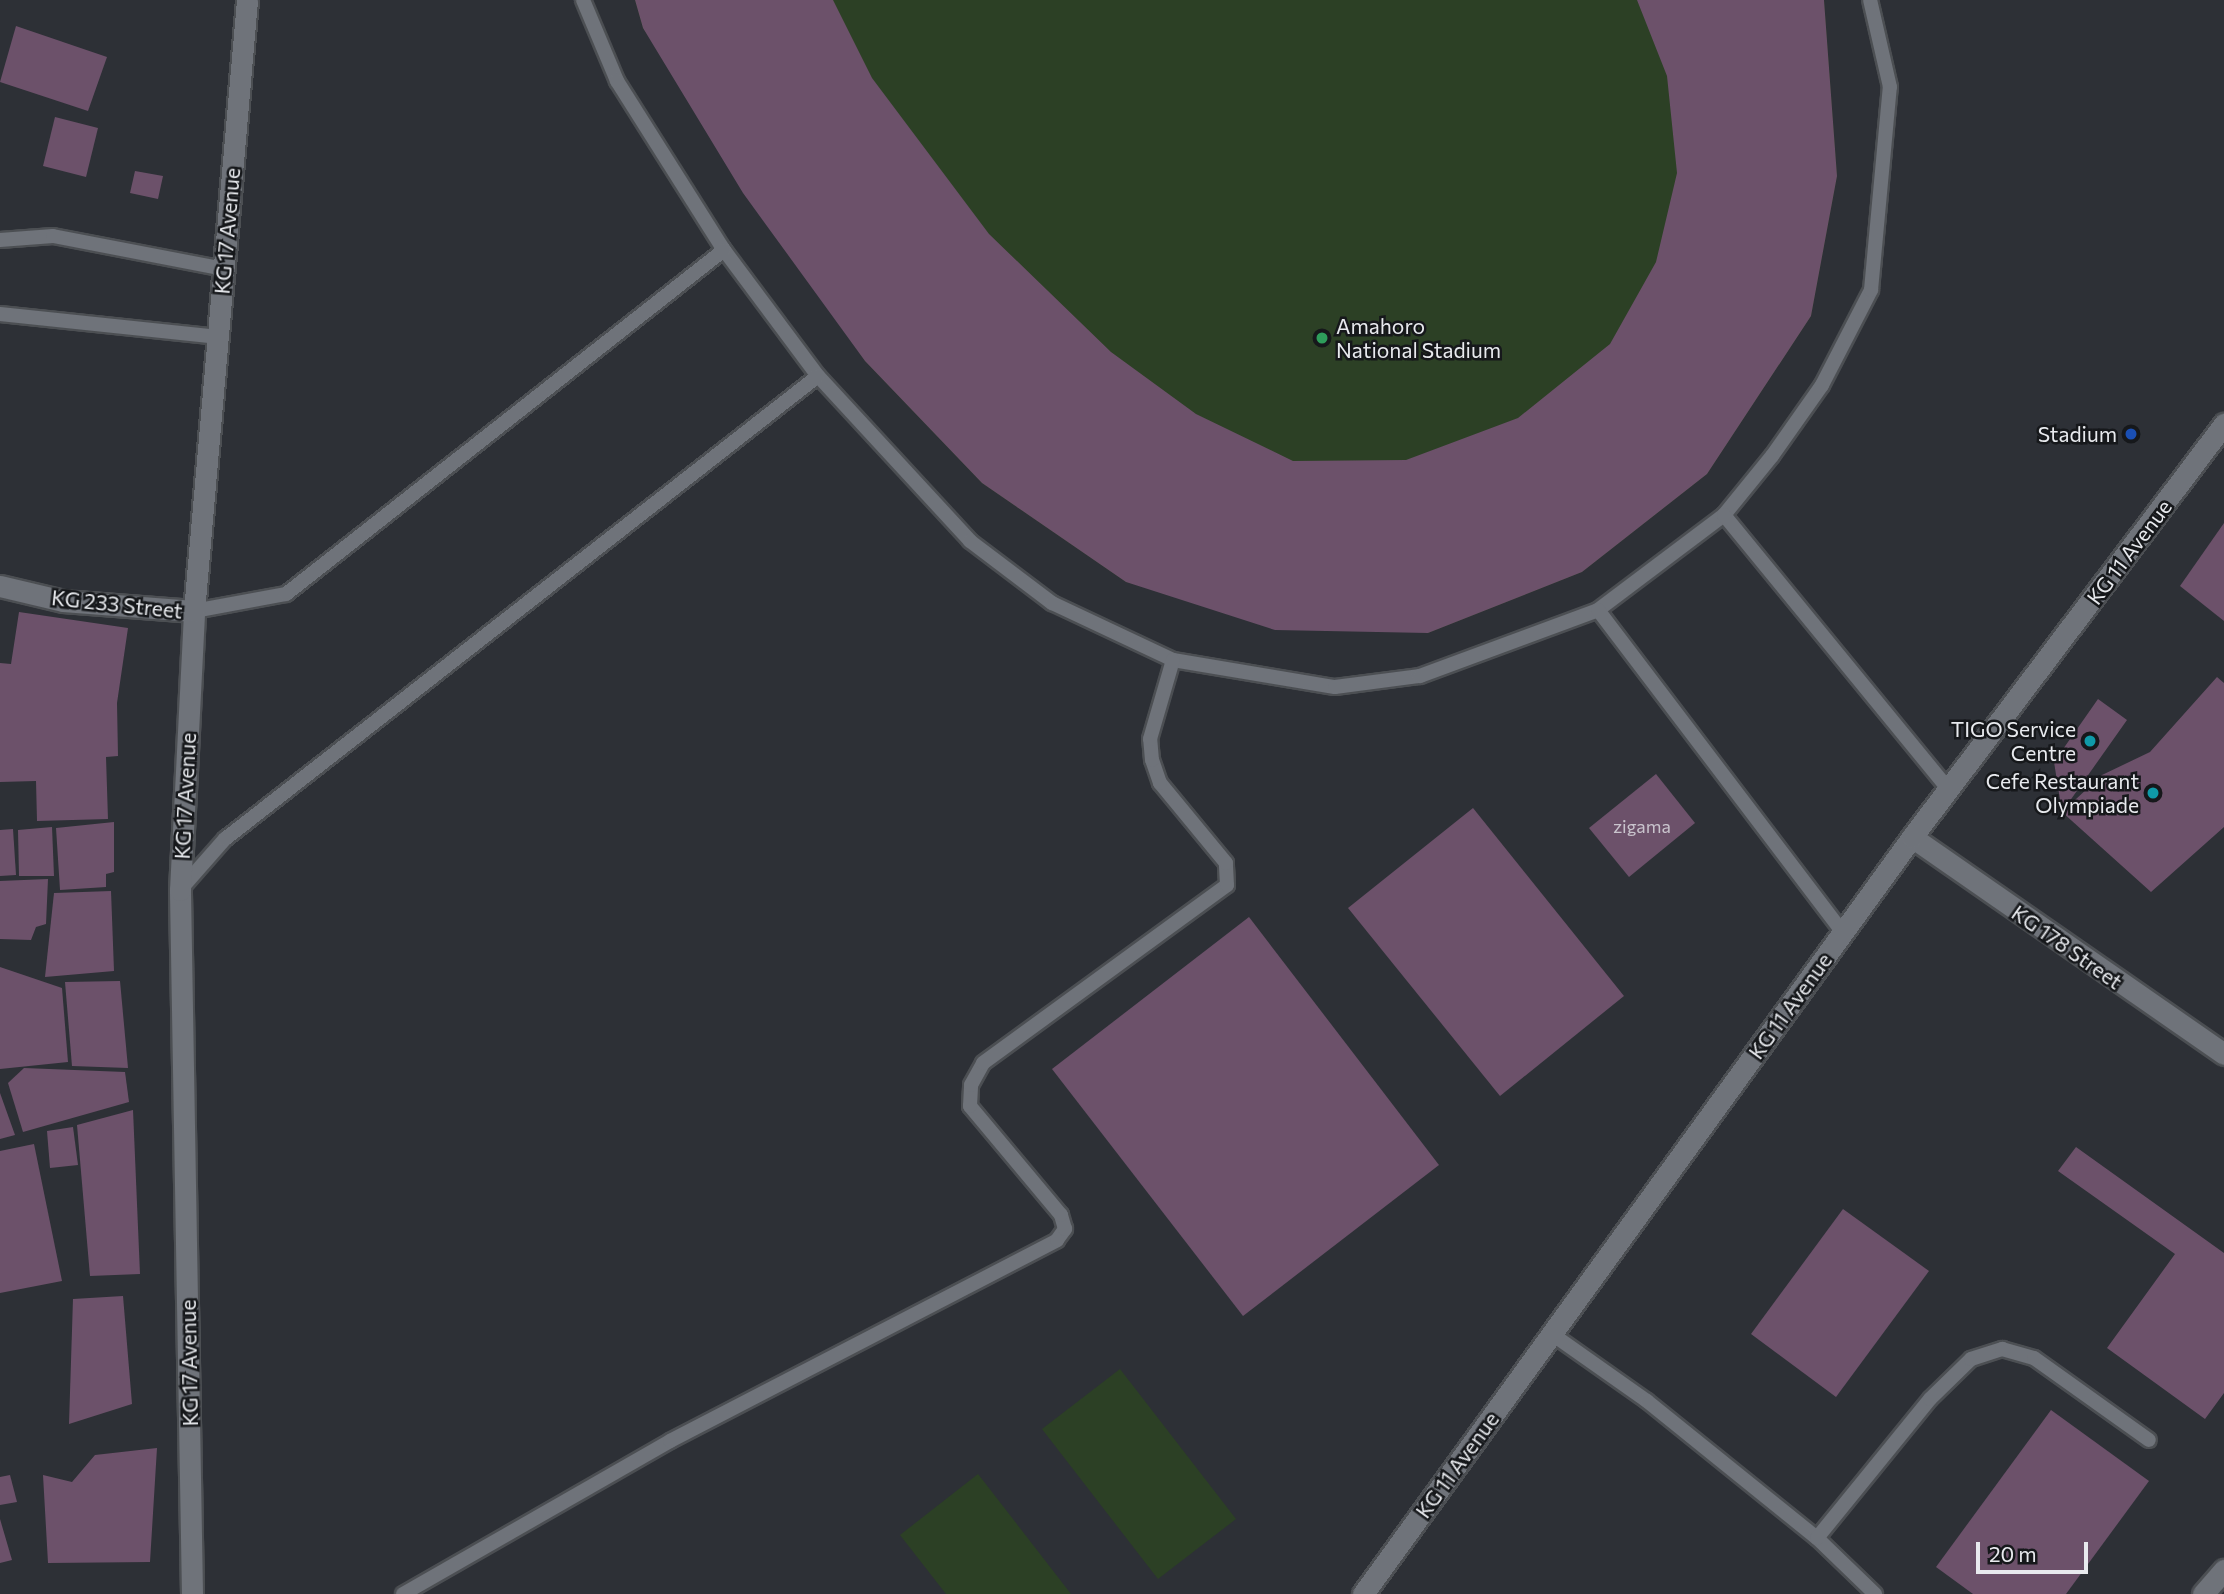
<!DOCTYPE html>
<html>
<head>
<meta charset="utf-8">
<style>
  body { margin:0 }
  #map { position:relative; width:2224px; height:1594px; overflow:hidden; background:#2d3036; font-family:Commissioner,sans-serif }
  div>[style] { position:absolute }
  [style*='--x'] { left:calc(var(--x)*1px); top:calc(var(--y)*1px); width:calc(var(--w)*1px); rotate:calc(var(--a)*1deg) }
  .green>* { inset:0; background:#2c4025 }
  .building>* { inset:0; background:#6c516a }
  .roads { filter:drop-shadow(2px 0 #4c4f53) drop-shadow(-2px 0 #4c4f53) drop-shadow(0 2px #4c4f53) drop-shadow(0 -2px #4c4f53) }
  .service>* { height:14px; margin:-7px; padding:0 7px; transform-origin:7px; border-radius:7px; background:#6f737a }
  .minor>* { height:21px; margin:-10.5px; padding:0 10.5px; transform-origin:10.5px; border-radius:10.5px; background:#6f737a }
  .tertiary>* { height:21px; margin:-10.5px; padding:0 10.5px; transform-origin:10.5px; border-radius:10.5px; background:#6f737a }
  .secondary>* { height:21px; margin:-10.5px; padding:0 10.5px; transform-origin:10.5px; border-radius:10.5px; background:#6f737a }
  .dots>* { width:19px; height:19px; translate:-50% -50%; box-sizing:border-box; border:4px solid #16181b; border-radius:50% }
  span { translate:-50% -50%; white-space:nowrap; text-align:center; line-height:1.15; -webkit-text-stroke:5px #16181b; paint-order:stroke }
  .number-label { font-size:18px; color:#c9c4cd }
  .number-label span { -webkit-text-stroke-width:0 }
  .street-label { font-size:21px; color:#e8eaee }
  .poi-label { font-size:21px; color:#e8eaee }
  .left { translate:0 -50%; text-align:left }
  .right { translate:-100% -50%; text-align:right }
  .scale { position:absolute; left:1976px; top:1542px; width:112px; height:32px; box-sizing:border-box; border:4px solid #e8eaee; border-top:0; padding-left:9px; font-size:21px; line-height:24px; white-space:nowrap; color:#e8eaee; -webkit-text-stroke:5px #16181b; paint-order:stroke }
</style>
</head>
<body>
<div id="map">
  <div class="green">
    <div style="clip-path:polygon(635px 0,1824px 0,1837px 176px,1811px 316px,1707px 474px,1582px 572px,1428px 633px,1126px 582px,982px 483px,865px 361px,643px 28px)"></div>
    <div style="clip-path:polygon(1120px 1369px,1236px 1519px,1158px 1579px,1042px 1429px)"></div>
    <div style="clip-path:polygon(978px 1474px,1071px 1594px,946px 1594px,900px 1535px)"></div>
  </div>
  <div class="building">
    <div style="clip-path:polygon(635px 0,833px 0,872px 78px,989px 234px,1111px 352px,1196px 414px,1293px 461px,1406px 460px,1518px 418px,1610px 344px,1656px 262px,1677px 173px,1667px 76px,1637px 0,1824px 0,1837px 176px,1811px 316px,1707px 474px,1582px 572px,1428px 633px,1275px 630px,1126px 582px,982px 483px,865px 361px,743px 193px,643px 28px)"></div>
    <div style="clip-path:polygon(16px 26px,107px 57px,88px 111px,0 82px)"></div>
    <div style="clip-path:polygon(55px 117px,98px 128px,86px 177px,43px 166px)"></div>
    <div style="clip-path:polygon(135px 171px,163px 176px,158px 199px,130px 193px)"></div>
    <div style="clip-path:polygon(2224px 523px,2224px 621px,2180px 586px)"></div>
    <div style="clip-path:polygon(19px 612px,128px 628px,117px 703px,118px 756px,106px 757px,108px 819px,37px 821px,36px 781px,0 782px,0 663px,11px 664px)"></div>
    <div style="clip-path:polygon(2217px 677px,2224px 683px,2224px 827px,2151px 892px,2062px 812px,2054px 762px,2098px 699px,2127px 720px,2062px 812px,2102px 775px,2150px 752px)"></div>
    <div style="clip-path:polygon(1656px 774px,1695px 823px,1629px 877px,1589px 828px)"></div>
    <div style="clip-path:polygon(1473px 808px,1624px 996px,1500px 1096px,1348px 908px)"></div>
    <div style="clip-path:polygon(114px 822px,114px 872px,106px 874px,106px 887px,60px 890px,56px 828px)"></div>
    <div style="clip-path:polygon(52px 827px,54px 876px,19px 876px,18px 830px)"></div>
    <div style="clip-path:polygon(13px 829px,16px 875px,0 876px,0 830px)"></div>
    <div style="clip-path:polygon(48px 879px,46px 924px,36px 927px,31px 940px,0 939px,0 881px)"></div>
    <div style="clip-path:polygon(111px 891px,114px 971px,45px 977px,54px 893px)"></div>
    <div style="clip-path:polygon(1249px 917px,1439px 1165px,1243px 1316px,1052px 1069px)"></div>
    <div style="clip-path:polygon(0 967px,62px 988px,68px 1062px,0 1069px)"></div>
    <div style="clip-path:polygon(120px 981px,128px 1068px,72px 1066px,65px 982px)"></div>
    <div style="clip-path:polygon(24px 1068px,125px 1072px,129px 1102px,23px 1132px,8px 1083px)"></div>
    <div style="clip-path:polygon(0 1093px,15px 1135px,0 1139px)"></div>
    <div style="clip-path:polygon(133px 1110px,140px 1274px,90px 1276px,77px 1125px)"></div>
    <div style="clip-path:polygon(73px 1127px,78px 1165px,50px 1168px,47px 1131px)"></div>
    <div style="clip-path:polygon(34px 1144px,62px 1281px,0 1293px,0 1151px)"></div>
    <div style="clip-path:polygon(2076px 1147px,2224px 1253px,2224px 1393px,2205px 1419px,2107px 1348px,2175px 1254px,2058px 1171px)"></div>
    <div style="clip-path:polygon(1843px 1209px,1929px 1271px,1836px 1397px,1751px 1334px)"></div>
    <div style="clip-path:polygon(123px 1296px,132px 1404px,69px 1424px,73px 1299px)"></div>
    <div style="clip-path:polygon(2051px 1410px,2149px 1481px,2066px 1594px,1973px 1594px,1936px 1567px)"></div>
    <div style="clip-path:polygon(157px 1448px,150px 1562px,48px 1563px,43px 1475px,72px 1482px,95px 1455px)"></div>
    <div style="clip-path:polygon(10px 1475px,17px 1502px,0 1505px,0 1477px)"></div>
    <div style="clip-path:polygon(0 1519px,12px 1560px,0 1563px)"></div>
  </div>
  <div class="roads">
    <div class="service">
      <div style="--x:583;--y:0;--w:88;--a:67.2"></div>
      <div style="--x:617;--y:81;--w:200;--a:57.7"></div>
      <div style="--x:724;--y:250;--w:157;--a:53.3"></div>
      <div style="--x:818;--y:376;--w:224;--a:47.3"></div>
      <div style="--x:970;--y:541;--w:103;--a:37.1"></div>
      <div style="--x:1052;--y:603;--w:134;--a:25.2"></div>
      <div style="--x:1173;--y:660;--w:164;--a:9.5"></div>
      <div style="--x:1335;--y:687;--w:86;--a:-7.4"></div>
      <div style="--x:1420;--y:676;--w:190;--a:-20.3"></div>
      <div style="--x:1598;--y:610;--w:158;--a:-37"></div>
      <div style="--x:1724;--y:515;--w:76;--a:-50.9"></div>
      <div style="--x:1772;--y:456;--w:87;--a:-54.8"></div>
      <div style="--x:1822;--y:385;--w:107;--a:-62.7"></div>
      <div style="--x:1871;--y:290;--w:204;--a:-84.7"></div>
      <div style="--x:1890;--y:87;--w:89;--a:-102.9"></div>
      <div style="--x:0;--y:240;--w:53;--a:-4.3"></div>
      <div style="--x:53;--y:236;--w:175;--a:10.9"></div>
      <div style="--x:0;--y:314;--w:220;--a:6"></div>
      <div style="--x:1724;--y:515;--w:357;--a:50.7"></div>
      <div style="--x:1598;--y:610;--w:405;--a:52.8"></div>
      <div style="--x:194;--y:611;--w:94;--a:-10.5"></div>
      <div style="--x:286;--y:594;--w:557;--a:-38.15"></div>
      <div style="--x:180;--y:890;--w:68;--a:-48.6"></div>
      <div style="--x:225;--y:839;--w:752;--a:-37.98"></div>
      <div style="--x:1552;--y:1334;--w:116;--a:35.2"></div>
      <div style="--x:1647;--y:1401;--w:218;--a:38.9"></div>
      <div style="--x:1817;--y:1538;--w:81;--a:44"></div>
      <div style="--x:1817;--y:1538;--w:179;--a:-50.9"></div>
      <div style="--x:1930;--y:1399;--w:57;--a:-44.3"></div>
      <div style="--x:1971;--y:1359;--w:33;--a:-18"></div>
      <div style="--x:2002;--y:1349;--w:33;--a:16"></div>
      <div style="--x:2034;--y:1358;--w:141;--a:35.5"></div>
      <div style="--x:403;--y:1594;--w:308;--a:-29.8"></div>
      <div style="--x:670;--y:1441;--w:436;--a:-27.4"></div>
      <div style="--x:1057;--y:1240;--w:14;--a:-54"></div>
      <div style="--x:1065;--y:1229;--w:15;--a:-106"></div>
      <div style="--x:1061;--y:1215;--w:142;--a:-129.9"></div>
      <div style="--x:970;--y:1106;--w:21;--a:-87"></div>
      <div style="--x:971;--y:1085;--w:25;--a:-61"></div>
      <div style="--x:983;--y:1063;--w:302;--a:-36.1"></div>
      <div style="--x:1227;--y:885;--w:22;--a:-93"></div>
      <div style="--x:1226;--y:863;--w:104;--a:-129.5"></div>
      <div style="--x:1160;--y:783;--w:24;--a:-109"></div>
      <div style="--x:1152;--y:760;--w:21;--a:-95"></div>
      <div style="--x:1150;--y:739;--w:82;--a:-73.8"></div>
    </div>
    <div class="minor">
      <div style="--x:0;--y:586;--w:65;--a:13.4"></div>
      <div style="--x:63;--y:601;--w:131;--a:4.4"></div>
      <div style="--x:1912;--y:837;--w:380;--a:34.8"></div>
      <div style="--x:2203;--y:1594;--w:32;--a:-49"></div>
    </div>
    <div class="tertiary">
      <div style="--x:192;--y:1594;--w:704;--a:-90.98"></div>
      <div style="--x:180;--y:890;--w:279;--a:-87.1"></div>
      <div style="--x:194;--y:611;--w:613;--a:-85.04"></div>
    </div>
    <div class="secondary">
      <div style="--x:1363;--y:1594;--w:935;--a:-54.05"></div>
      <div style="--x:1912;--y:837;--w:518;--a:-52.93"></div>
    </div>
  </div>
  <div class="dots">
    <div style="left:1322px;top:338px;background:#2e9e5b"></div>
    <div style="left:2131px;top:434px;background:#1a4fb4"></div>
    <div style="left:2090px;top:741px;background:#0f9aa8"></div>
    <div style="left:2153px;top:793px;background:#0f9aa8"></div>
  </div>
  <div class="number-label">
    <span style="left:1642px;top:826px">zigama</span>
  </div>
  <div class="street-label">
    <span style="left:227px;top:231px;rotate:-85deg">KG 17 Avenue</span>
    <span style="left:2129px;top:552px;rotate:-53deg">KG 11 Avenue</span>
    <span style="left:117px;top:604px;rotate:6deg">KG 233 Street</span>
    <span style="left:185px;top:796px;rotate:-87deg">KG 17 Avenue</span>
    <span style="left:2067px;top:947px;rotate:35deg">KG 178 Street</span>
    <span style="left:1790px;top:1006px;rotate:-54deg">KG 11 Avenue</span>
    <span style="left:189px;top:1363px;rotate:-91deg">KG 17 Avenue</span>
    <span style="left:1457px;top:1465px;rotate:-54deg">KG 11 Avenue</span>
  </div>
  <div class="poi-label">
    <span class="left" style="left:1336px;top:338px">Amahoro<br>National Stadium</span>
    <span class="right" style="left:2117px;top:434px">Stadium</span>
    <span class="right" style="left:2076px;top:741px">TIGO Service<br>Centre</span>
    <span class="right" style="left:2139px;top:793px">Cefe Restaurant<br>Olympiade</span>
  </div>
  <div class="scale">20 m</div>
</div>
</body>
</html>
